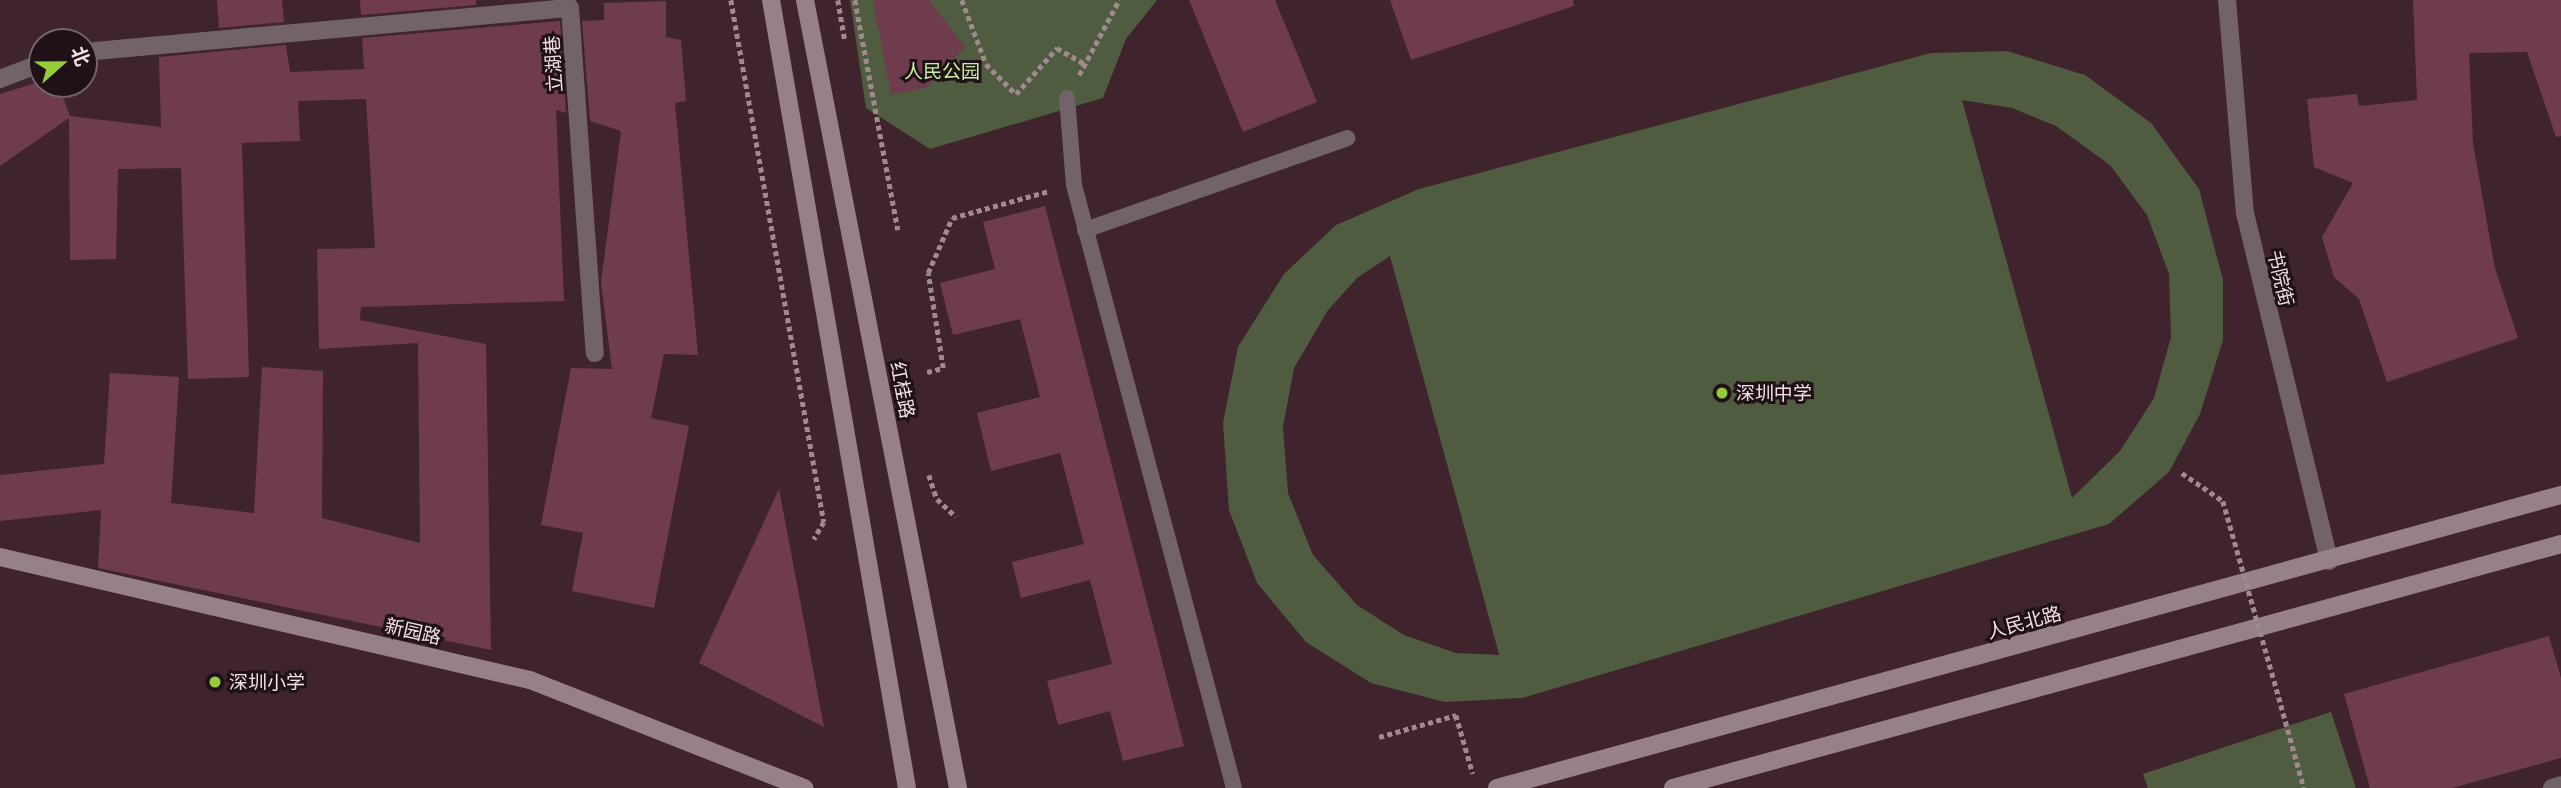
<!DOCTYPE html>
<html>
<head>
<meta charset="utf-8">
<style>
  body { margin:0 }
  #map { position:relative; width:2561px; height:788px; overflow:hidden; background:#40242d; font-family:"Titillium Web","Noto Sans SC",sans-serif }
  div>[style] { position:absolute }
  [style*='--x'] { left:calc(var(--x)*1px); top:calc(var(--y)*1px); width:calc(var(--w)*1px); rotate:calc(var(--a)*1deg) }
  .green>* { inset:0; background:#4f5c40 }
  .building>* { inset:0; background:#6f3c4d }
  .path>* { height:4.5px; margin-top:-2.25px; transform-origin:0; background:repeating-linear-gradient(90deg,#a18990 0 5px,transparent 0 8.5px) }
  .lane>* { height:16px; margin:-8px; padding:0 8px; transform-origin:8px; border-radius:8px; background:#716367 }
  .street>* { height:18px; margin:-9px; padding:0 9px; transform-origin:9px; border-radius:9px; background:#716367 }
  .secondary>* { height:18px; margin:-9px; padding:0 9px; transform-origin:9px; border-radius:9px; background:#978086 }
  .path-bridge>* { height:4.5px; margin-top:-2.25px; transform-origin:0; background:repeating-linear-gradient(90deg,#a18990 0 5px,transparent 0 8.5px) }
  .dots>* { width:19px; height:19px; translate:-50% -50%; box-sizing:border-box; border:4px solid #1e1216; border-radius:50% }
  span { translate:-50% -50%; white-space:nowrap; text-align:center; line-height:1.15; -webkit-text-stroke:6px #1e1216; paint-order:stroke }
  .street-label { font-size:19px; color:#f2dfe4 }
  .park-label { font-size:19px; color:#cbeda1 }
  .poi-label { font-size:19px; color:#f2dfe4 }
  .left { translate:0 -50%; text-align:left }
  .north { position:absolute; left:28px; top:28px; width:70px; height:70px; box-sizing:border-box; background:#1e1216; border:2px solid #736468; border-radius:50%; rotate:69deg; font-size:19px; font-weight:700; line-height:28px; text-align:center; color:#f2dfe4 }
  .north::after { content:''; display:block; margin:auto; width:24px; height:32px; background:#96cc3a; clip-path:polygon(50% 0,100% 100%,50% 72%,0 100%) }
</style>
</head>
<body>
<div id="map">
  <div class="green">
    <div style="clip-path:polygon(850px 0,1157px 0,1126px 39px,1103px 98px,930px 149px,866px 108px)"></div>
    <div style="clip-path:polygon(evenodd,2007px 51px,2085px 75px,2151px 123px,2199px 189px,2223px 280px,2223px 340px,2200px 414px,2169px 472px,2109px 524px,1522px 698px,1445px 702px,1371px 683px,1306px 642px,1257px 583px,1229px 510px,1223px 423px,1238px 347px,1284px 274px,1336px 225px,1419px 189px,1931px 53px,2007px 51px,1962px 100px,2012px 108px,2056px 126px,2110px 165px,2147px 215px,2169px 274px,2171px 337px,2154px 398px,2120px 451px,2072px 498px,1962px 100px,2007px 51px,1390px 256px,1499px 654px,1499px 655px,1456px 653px,1404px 635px,1357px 605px,1313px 555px,1288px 493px,1283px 427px,1294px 368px,1328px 310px,1357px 278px,1390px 256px)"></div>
    <div style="clip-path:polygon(2331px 712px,2356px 788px,2148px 788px,2143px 774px)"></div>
  </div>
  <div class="building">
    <div style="clip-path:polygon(217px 0,282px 0,284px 22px,219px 28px)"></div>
    <div style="clip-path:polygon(360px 0,476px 0,476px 5px,361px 15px)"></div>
    <div style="clip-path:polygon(873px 0,929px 0,965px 47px,927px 87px,891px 95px)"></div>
    <div style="clip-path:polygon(1189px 0,1275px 0,1317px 102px,1243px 132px)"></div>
    <div style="clip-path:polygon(1390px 0,1573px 0,1574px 6px,1411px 60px)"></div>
    <div style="clip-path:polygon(2413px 0,2561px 0,2561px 136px,2556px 137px,2527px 52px,2469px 53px,2473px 143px,2495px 268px,2518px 338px,2387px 382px,2359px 299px,2334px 277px,2322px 237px,2353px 183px,2314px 167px,2307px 99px,2357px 94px,2359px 106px,2417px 100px)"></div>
    <div style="clip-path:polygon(666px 1px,666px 37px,681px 40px,686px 101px,675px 103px,698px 355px,664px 354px,651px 418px,689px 426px,654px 608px,572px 591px,583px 533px,541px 525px,571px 368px,612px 369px,601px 282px,621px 131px,590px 121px,582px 21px,604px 20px,604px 3px)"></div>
    <div style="clip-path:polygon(560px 21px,566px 113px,556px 110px,564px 301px,361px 307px,360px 320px,486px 344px,491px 650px,98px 568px,101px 510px,0 521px,0 475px,104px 464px,110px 373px,179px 377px,171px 503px,254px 513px,262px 367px,323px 371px,322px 518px,420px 543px,418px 343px,319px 349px,317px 249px,375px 248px,366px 99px,298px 101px,300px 141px,242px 143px,249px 377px,188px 379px,181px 168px,118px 169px,116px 259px,70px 260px,69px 118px,0 166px,0 94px,42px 81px,58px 84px,70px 116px,161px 127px,159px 57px,286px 45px,290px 72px,364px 69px,362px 38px)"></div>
    <div style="clip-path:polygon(1045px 206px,1184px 746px,1123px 761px,1110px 711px,1058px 725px,1047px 681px,1112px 664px,1090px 580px,1021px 598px,1012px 562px,1084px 544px,1060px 453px,991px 471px,977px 413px,1040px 397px,1020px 319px,953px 335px,940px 283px,995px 269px,983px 222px)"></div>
    <div style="clip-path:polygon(779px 489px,824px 727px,699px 663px)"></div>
    <div style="clip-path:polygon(2549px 636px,2561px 678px,2561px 758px,2452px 788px,2370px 788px,2344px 694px)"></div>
  </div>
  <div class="path">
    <div style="--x:731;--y:0;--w:530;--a:79.9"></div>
    <div style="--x:824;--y:522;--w:20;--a:120"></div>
    <div style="--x:838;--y:0;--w:42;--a:80.3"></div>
    <div style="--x:855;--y:0;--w:234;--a:79.4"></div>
    <div style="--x:962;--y:0;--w:68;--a:69.4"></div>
    <div style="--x:986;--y:64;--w:42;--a:45"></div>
    <div style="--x:1016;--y:94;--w:62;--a:-48.3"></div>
    <div style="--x:1057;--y:48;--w:32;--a:30"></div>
    <div style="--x:1079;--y:75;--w:85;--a:-61.9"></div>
    <div style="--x:927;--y:372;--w:16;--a:-14"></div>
    <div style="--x:943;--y:368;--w:96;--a:-99"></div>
    <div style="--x:928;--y:273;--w:60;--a:-66.4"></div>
    <div style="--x:952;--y:218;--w:101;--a:-15.6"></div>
    <div style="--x:2182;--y:473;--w:50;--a:34.3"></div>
    <div style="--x:929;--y:475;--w:25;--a:72"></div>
    <div style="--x:937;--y:499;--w:26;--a:43"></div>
    <div style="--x:2281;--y:705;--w:86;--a:74.5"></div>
    <div style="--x:1379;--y:737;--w:80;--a:-15.9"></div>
    <div style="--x:1456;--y:715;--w:61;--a:73.9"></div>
  </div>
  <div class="lane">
    <div style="--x:1067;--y:98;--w:87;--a:85.4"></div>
    <div style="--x:1074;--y:185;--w:624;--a:75.14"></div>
    <div style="--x:1085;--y:230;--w:278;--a:-19.3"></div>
  </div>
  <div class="street">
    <div style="--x:2227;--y:0;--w:214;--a:85.2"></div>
    <div style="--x:2245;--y:213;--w:358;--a:76.4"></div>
    <div style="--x:84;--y:52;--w:488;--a:-5.2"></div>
    <div style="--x:570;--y:8;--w:346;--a:85.9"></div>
    <div style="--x:0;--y:79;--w:45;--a:-20.9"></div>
    <div style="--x:2552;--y:788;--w:9;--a:-18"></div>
  </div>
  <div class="secondary">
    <div style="--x:771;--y:0;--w:800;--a:80.21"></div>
    <div style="--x:805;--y:0;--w:803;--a:79.01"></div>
    <div style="--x:0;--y:557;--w:544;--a:13.07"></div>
    <div style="--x:530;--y:680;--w:295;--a:21.5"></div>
    <div style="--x:1497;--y:788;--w:1104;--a:-15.4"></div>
    <div style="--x:1673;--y:788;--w:921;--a:-15.36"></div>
  </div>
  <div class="path-bridge">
    <div style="--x:2223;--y:501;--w:212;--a:74.1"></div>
  </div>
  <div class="dots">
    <div style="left:1722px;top:393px;background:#96cc3a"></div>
    <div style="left:215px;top:682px;background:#96cc3a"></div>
  </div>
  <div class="street-label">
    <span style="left:553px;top:64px;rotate:-94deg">立湖巷</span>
    <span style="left:2281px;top:278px;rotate:77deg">书院街</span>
    <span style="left:903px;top:390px;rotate:79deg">红桂路</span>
    <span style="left:2024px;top:622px;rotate:-15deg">人民北路</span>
    <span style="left:413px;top:631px;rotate:13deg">新园路</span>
  </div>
  <div class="park-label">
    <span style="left:942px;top:71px">人民公园</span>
  </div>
  <div class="poi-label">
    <span class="left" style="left:1736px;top:393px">深圳中学</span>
    <span class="left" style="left:229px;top:682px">深圳小学</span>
  </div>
  <div class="north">北</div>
</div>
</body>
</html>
